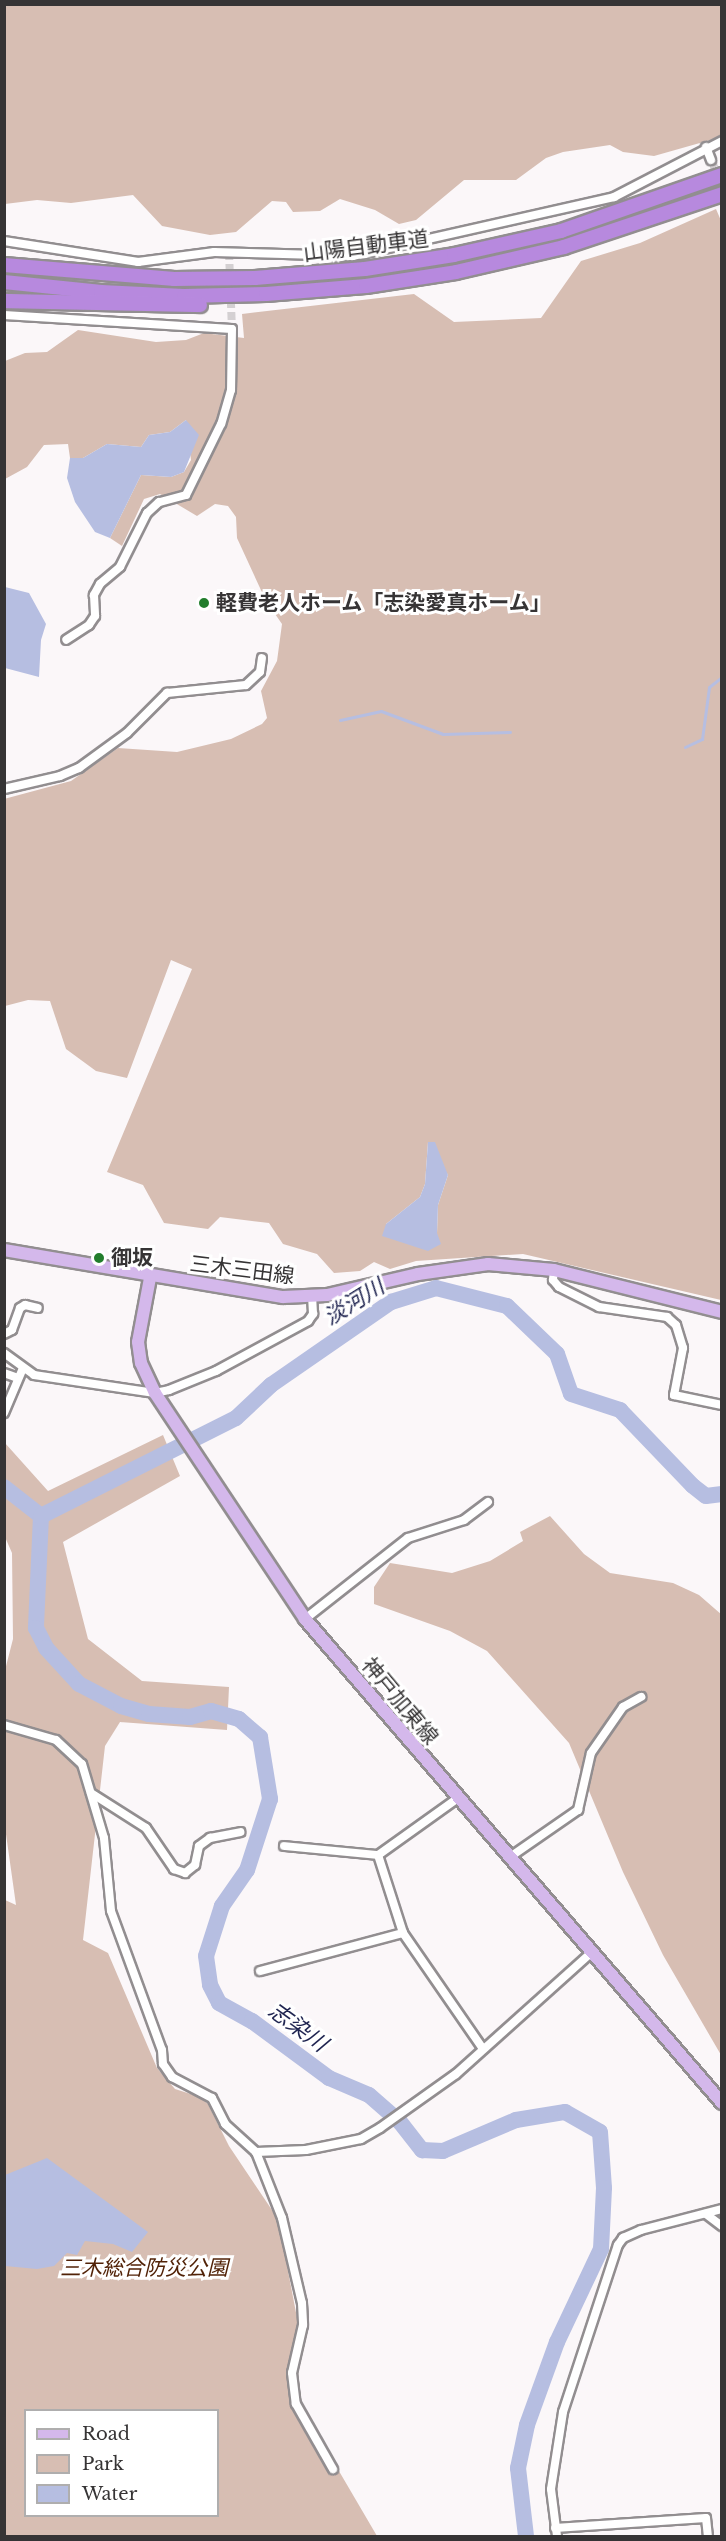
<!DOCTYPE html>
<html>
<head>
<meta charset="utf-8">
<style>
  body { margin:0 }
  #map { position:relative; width:726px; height:2541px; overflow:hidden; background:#fbf7f9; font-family:"Libre Baskerville","Noto Sans JP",serif }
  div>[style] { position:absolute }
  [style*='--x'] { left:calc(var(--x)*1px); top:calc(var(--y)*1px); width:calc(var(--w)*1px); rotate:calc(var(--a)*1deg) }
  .green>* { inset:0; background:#d7beb3 }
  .water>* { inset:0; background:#b6bee1 }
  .stream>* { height:3px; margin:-1.5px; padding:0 1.5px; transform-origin:1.5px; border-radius:1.5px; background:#b6bee1 }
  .river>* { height:16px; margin:-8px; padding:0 8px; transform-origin:8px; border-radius:8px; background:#b6bee1 }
  .minor-tunnel>* { height:8px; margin-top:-4px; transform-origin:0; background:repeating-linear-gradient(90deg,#d4d0d2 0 8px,transparent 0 12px) }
  .roads { filter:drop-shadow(2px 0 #928e90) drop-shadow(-2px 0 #928e90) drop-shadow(0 2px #928e90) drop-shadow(0 -2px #928e90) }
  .minor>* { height:8px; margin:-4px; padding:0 4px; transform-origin:4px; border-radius:4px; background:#fff }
  .primary>* { height:12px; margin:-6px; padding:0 6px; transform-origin:6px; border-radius:6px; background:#d4b8eb }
  .motorway>* { height:14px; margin:-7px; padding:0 7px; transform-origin:7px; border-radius:7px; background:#b789de }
  .dots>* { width:16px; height:16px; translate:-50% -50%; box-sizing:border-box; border:3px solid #fff; border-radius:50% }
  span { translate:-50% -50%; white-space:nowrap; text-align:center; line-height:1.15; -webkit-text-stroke:6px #fff; paint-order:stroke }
  .street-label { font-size:21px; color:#363435 }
  .poi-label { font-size:21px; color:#363435; font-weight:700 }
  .left { translate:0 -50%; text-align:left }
  .park-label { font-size:21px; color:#512207; font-style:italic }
  .water-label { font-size:22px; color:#1f2450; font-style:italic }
  .frame { position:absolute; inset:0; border:6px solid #363435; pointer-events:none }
  .legend { position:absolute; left:24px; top:2409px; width:195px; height:108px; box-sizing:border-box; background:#fff; border:2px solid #afaeae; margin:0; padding:8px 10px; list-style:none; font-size:18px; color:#363435 }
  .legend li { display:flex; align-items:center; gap:12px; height:30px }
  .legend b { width:30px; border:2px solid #afaeae }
</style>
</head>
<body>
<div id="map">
  <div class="green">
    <div style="clip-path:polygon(5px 4px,721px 5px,721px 137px,654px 156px,623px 152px,610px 145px,563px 152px,546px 158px,516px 180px,464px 180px,416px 220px,399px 224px,375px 210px,340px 199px,320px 211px,293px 212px,286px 202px,272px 201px,236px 232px,210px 235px,162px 226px,133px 195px,71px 203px,37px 200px,5px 204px)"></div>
    <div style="clip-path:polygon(evenodd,716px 209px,722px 223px,721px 1300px,523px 1254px,416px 1261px,390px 1269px,374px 1262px,360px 1271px,334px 1273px,317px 1254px,283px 1244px,269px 1223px,220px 1217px,208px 1229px,164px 1223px,143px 1185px,107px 1172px,192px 969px,171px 960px,127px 1078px,96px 1071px,66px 1049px,50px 1001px,28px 1000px,5px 1006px,4px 799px,71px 781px,118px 748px,177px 752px,231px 739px,262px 724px,267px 718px,261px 691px,277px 661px,282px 624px,266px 601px,237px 538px,236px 517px,228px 506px,215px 504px,197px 516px,160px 494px,144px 499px,122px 546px,110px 538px,141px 475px,171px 477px,184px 472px,191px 460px,186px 420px,170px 432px,149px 435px,141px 447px,107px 444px,83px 458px,70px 458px,68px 444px,44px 445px,27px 467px,5px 479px,5px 361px,25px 353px,47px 352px,78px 330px,156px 342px,186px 340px,204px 333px,244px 338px,242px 314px,414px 294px,454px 322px,541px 318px,581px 261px,640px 243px,716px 209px,428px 1142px,448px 1175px,438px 1205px,437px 1233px,386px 1224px,420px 1197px,425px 1184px,428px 1142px)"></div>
    <div style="clip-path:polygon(evenodd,163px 1435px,180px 1476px,63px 1542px,88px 1639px,142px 1681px,229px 1687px,227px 1730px,120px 1722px,105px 1746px,83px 1940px,108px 1953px,157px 2068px,175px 2089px,200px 2097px,208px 2104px,229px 2146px,278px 2219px,298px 2323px,288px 2384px,377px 2536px,5px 2536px,5px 1900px,16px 1905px,4px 1820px,4px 1674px,13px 1639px,12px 1553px,5px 1537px,5px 1443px,48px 1491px,163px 1435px,26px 2410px,218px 2410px,218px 2516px,26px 2516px,26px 2410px)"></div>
    <div style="clip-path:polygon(550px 1516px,584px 1554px,610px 1573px,673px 1583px,699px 1595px,722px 1615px,721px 2055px,663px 1955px,623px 1872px,569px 1743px,487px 1651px,450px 1631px,374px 1604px,374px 1587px,390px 1563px,452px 1573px,490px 1561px,523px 1541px,520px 1532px)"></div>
  </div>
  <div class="water">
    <div style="clip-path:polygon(186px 420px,199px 435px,184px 472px,171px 477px,141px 475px,110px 538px,95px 532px,75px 502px,67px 478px,70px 458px,83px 458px,107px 444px,141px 447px,149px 435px,170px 432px)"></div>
    <div style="clip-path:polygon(5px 587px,29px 593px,46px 624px,41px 640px,39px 677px,5px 668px)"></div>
    <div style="clip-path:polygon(428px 1142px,435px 1142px,448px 1175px,438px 1205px,437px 1233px,441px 1244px,428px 1251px,382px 1236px,386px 1224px,420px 1197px,425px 1184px)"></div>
    <div style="clip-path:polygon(47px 2158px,148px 2232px,132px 2252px,113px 2244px,85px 2241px,77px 2255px,67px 2253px,54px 2266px,37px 2269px,5px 2266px,5px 2175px)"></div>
  </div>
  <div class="stream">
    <div style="--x:340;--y:720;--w:42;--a:-12.4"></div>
    <div style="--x:381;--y:711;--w:66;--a:20.4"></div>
    <div style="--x:443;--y:734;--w:67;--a:-1.7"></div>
    <div style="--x:685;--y:747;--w:19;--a:-25"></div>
    <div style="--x:702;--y:739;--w:52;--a:-82.3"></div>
    <div style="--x:709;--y:687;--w:16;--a:-38"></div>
  </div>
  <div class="river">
    <div style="--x:4;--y:1487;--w:47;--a:38.1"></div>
    <div style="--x:41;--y:1516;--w:112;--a:92.6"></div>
    <div style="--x:36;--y:1628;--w:22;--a:63"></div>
    <div style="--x:46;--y:1648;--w:49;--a:47.5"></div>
    <div style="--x:79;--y:1684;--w:47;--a:27.6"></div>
    <div style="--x:121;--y:1706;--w:29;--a:16"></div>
    <div style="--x:149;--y:1714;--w:41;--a:4.2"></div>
    <div style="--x:190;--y:1717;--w:22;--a:-16"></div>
    <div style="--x:211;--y:1711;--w:29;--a:16"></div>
    <div style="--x:239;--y:1719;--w:28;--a:41"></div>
    <div style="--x:260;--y:1737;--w:63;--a:80.8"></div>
    <div style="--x:270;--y:1799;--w:75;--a:107.9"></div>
    <div style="--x:247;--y:1870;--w:44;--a:124.8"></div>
    <div style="--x:222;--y:1906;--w:52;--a:107.7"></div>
    <div style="--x:206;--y:1956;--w:29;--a:82"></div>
    <div style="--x:210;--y:1985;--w:20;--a:63"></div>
    <div style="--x:219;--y:2003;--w:38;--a:29"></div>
    <div style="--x:252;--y:2021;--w:96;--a:36.5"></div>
    <div style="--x:329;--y:2078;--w:43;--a:23"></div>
    <div style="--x:369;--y:2095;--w:41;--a:41.1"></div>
    <div style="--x:400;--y:2122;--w:36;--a:52"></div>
    <div style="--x:422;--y:2150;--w:21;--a:3"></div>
    <div style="--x:443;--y:2151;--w:79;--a:-23"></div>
    <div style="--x:516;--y:2120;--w:50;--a:-9.3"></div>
    <div style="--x:565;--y:2112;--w:40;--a:29.7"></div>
    <div style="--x:600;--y:2132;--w:56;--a:85.9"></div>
    <div style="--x:604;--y:2188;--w:61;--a:92.8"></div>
    <div style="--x:601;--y:2249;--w:103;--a:115.3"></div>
    <div style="--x:557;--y:2342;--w:88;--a:109.9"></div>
    <div style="--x:527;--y:2425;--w:44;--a:101.8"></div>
    <div style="--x:518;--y:2468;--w:68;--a:83.3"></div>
    <div style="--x:41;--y:1516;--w:218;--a:-26.7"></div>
    <div style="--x:236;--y:1418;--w:48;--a:-43.3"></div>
    <div style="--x:271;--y:1385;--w:146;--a:-34.7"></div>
    <div style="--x:391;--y:1302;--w:47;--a:-17.3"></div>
    <div style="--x:436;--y:1288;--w:73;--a:14.2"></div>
    <div style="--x:507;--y:1306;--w:69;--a:43.8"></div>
    <div style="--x:557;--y:1354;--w:42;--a:70.7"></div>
    <div style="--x:571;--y:1394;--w:52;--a:18.1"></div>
    <div style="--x:620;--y:1410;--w:105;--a:46.2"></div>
    <div style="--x:693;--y:1486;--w:16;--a:38"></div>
    <div style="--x:706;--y:1496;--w:16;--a:-7"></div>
  </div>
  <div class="minor-tunnel">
    <div style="--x:711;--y:160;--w:27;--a:66"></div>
    <div style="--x:229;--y:252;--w:77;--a:87.8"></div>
  </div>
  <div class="roads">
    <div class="minor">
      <div style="--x:706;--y:147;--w:14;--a:69"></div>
      <div style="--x:4;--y:241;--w:136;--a:8.9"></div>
      <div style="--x:138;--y:262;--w:77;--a:-7.5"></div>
      <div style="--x:214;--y:252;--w:139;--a:1.6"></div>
      <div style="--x:353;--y:256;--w:268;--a:-12.7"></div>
      <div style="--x:614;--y:197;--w:122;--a:-27.4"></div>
      <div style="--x:4;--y:315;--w:228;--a:3.5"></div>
      <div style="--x:232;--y:329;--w:61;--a:90.9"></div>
      <div style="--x:231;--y:390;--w:35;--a:106"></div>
      <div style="--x:221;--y:424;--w:79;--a:116.2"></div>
      <div style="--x:186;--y:495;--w:28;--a:165"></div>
      <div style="--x:159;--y:502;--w:16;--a:137"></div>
      <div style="--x:147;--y:513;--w:60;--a:116.6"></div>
      <div style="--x:120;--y:567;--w:26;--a:140"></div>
      <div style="--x:100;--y:584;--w:13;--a:119"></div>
      <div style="--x:94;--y:595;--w:21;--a:87"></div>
      <div style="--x:95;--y:616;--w:11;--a:124"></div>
      <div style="--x:89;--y:625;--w:27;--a:147"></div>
      <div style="--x:4;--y:789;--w:57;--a:-13.1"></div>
      <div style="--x:60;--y:776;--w:21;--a:-23"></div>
      <div style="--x:79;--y:768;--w:59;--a:-36.1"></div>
      <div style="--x:127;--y:733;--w:57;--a:-45"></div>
      <div style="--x:167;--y:693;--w:79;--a:-5.8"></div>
      <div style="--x:246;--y:685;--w:19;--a:-43"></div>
      <div style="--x:260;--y:672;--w:14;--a:-82"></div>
      <div style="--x:554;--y:1270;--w:10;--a:96"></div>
      <div style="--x:553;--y:1280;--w:9;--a:49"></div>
      <div style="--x:559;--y:1287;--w:45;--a:26.6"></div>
      <div style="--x:599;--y:1307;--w:69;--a:8.4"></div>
      <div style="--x:667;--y:1317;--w:12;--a:42"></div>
      <div style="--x:676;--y:1325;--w:24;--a:73"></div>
      <div style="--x:683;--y:1348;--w:48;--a:100.8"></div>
      <div style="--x:674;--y:1395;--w:49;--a:11.8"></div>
      <div style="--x:4;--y:1334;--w:9;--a:-27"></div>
      <div style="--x:12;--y:1330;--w:23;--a:-70"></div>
      <div style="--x:20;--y:1308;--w:6;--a:-31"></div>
      <div style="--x:25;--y:1305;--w:13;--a:13"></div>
      <div style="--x:4;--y:1353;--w:37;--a:36"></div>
      <div style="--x:34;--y:1375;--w:122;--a:8.5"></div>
      <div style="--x:155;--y:1393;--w:14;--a:-12"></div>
      <div style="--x:169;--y:1390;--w:51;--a:-22"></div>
      <div style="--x:216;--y:1371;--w:105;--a:-28.5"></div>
      <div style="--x:308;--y:1321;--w:9;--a:-54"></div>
      <div style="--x:313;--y:1314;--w:17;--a:-93"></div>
      <div style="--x:4;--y:1373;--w:15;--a:20"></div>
      <div style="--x:4;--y:1413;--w:49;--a:-67.1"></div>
      <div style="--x:305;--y:1619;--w:131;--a:-38.2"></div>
      <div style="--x:408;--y:1538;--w:59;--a:-17.8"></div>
      <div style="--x:464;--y:1520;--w:30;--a:-37"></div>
      <div style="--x:4;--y:1725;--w:54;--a:16.1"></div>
      <div style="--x:56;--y:1740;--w:35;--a:43"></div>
      <div style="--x:82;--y:1764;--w:77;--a:73.4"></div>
      <div style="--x:104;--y:1838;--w:73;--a:84.5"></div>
      <div style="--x:111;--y:1911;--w:148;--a:69.9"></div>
      <div style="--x:162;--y:2050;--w:14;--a:86"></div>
      <div style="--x:163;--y:2064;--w:16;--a:55"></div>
      <div style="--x:172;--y:2077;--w:45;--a:27.7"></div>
      <div style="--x:212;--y:2098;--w:29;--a:63"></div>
      <div style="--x:225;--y:2124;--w:42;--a:42.1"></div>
      <div style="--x:256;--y:2152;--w:50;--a:-2.3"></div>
      <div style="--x:306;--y:2150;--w:56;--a:-11.3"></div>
      <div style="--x:361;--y:2139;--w:22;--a:-30"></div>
      <div style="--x:380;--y:2128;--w:93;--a:-35.4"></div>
      <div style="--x:456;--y:2074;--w:183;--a:-41.9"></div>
      <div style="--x:91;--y:1793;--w:65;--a:32.5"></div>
      <div style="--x:146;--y:1828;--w:50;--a:55.7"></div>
      <div style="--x:174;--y:1869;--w:12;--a:20"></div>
      <div style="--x:185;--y:1873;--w:13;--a:-39"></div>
      <div style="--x:195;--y:1865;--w:19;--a:-78"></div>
      <div style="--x:199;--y:1846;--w:14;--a:-36"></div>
      <div style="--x:210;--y:1838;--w:31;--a:-11"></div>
      <div style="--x:458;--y:1798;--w:98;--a:144.5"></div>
      <div style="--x:378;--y:1855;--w:82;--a:72.2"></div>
      <div style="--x:403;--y:1933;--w:141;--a:55.4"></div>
      <div style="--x:284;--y:1846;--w:94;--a:5.5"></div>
      <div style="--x:510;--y:1857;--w:83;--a:-34.7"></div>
      <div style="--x:578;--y:1810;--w:58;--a:-77.2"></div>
      <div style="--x:591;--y:1753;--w:56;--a:-55.2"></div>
      <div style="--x:623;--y:1707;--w:21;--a:-29"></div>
      <div style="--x:260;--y:1971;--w:148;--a:-14.9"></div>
      <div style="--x:256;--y:2152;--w:71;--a:68.5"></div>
      <div style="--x:282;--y:2218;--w:87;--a:76.8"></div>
      <div style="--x:302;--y:2303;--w:22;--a:87"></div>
      <div style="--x:303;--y:2325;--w:49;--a:102.9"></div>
      <div style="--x:292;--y:2373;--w:31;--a:83"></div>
      <div style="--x:296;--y:2404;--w:75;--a:60.4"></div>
      <div style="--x:706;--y:2214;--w:20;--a:37"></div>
      <div style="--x:555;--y:2528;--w:151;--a:-3.8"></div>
      <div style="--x:706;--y:2518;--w:18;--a:84"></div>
      <div style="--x:557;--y:2536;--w:47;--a:-97.3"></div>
      <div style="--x:551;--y:2489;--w:78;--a:-81.1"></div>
      <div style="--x:563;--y:2412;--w:176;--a:-71.8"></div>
      <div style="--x:618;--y:2245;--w:9;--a:-54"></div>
      <div style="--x:623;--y:2238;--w:20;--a:-24"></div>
      <div style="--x:641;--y:2230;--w:84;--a:-14.5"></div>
    </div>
    <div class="primary">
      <div style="--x:4;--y:1250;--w:283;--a:9.6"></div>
      <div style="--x:283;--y:1297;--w:44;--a:-2.6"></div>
      <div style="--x:327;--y:1295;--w:93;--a:-13"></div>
      <div style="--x:418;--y:1274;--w:71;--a:-8.1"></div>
      <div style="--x:488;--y:1264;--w:66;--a:5.2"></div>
      <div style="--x:554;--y:1270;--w:173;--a:14"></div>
      <div style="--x:150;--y:1278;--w:65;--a:100.6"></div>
      <div style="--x:138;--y:1342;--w:21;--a:82"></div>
      <div style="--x:141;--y:1363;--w:33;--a:65"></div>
      <div style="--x:155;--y:1393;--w:271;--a:56.4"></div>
      <div style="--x:305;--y:1619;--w:639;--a:49.25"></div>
    </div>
    <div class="motorway">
      <div style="--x:4;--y:265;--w:171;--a:4.7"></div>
      <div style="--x:174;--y:279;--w:81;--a:-0.7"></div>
      <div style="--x:255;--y:278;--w:110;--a:-4.7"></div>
      <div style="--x:365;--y:269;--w:90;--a:-8.9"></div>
      <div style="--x:454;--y:255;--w:110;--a:-12.6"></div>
      <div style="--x:561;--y:231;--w:170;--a:-19.2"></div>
      <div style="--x:4;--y:282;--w:98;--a:5.9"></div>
      <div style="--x:101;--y:292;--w:83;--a:2.8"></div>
      <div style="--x:184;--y:296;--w:82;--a:-1.4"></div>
      <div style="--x:266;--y:294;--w:100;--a:-4.6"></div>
      <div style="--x:366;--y:286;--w:91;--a:-8.8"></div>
      <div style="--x:456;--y:272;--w:111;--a:-13"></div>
      <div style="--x:564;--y:247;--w:167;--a:-18.5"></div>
      <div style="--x:4;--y:301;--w:196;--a:1.2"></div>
    </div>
  </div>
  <div class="dots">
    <div style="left:204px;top:603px;background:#227d2c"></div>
    <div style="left:99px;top:1258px;background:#227d2c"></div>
  </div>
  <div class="street-label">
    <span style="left:366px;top:246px;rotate:-7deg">山陽自動車道</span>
    <span style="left:242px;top:1270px;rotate:7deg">三木三田線</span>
    <span style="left:400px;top:1701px;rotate:50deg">神戸加東線</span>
  </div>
  <div class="poi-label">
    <span class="left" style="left:216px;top:603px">軽費老人ホーム「志染愛真ホーム」</span>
    <span class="left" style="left:111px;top:1258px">御坂</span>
  </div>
  <div class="park-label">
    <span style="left:144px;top:2268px">三木総合防災公園</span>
  </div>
  <div class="water-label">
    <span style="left:354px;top:1302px;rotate:-32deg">淡河川</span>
    <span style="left:298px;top:2027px;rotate:36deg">志染川</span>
  </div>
  <div class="frame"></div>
  <ul class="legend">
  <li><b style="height:8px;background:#d4b8eb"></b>Road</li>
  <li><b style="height:16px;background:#d7beb3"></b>Park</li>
  <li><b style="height:16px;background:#b6bee1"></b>Water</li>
  </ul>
</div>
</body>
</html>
